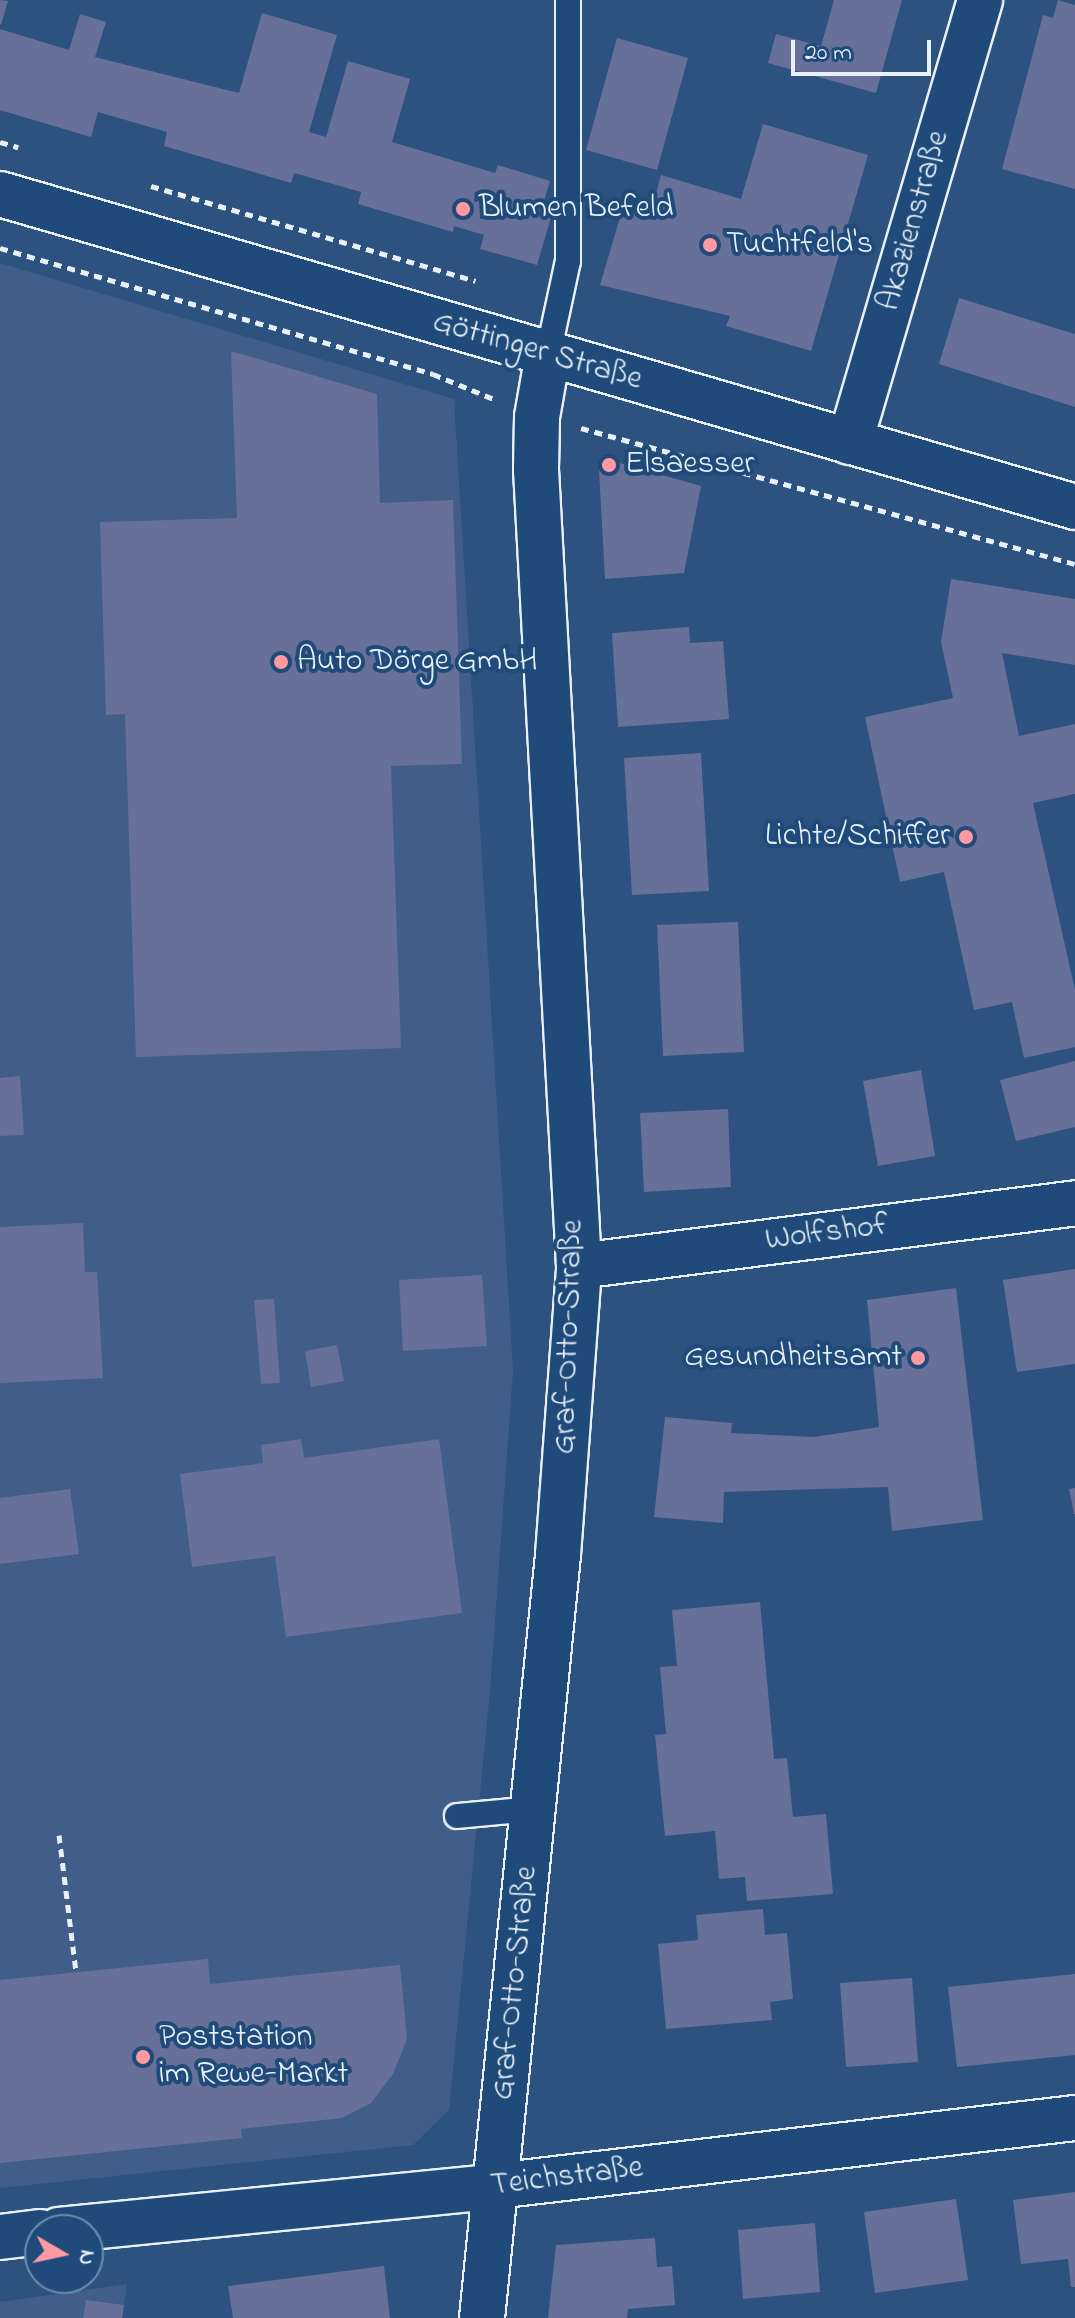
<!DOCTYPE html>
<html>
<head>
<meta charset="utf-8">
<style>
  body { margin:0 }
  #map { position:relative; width:1075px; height:2318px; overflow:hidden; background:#2d5280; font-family:"Indie Flower",sans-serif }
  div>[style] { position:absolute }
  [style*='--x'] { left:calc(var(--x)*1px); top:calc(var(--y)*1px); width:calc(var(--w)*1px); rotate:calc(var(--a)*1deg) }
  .built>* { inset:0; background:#415e8a }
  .building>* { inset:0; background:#667099 }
  .path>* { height:5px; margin-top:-2.5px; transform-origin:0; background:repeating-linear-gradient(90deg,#e8f1f8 0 8px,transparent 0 14px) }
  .roads { filter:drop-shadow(2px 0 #e8f1f8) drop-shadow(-2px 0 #e8f1f8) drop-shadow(0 2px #e8f1f8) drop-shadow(0 -2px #e8f1f8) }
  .service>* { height:24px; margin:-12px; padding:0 12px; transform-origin:12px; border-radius:12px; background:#1f4a7a }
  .minor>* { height:44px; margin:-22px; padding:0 22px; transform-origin:22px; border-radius:22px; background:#1f4a7a }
  .secondary>* { height:44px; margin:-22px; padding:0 22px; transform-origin:22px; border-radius:22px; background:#1f4a7a }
  .dots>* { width:22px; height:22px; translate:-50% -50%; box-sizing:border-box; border:4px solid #1f4a7a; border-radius:50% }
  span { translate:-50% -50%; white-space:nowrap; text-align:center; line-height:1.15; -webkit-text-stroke:8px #1f4a7a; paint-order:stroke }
  .poi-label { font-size:32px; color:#e8f1f8 }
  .left { translate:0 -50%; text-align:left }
  .right { translate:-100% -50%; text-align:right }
  .street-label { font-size:32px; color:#e8f1f8 }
  .north { position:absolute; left:24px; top:2214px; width:80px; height:80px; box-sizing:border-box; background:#1f4a7a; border:2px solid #6f8dac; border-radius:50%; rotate:99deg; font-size:22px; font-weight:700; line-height:32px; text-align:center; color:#e8f1f8 }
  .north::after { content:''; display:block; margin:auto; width:28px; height:36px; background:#ff9aa2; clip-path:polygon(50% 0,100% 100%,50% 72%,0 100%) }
  .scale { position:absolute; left:791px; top:40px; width:140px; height:36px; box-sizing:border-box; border:4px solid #e8f1f8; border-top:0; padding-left:10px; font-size:24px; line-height:28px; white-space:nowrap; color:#e8f1f8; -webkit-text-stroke:6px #1f4a7a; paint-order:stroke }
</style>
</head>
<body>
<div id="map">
  <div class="built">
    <div style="clip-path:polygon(0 263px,454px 399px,513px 1370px,490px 1691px,449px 2110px,413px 2145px,0 2188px)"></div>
    <div style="clip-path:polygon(127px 2284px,122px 2318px,0 2318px,0 2302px)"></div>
  </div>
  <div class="building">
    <div style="clip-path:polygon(0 0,8px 1px,1px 25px,0 24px)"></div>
    <div style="clip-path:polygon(834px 0,902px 0,876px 93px,768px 63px,776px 34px,821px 46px)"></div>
    <div style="clip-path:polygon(1058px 0,1075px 5px,1075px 189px,1002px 169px,1043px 15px,1053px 18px)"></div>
    <div style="clip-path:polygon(262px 13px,337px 35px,309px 132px,326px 137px,348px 61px,410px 79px,392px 142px,495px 173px,498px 165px,550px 181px,541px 211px,552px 214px,537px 265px,480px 249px,484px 235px,454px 226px,453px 232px,358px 204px,361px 192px,294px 173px,291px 183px,164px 146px,167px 132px,98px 112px,91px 137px,0 110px,0 29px,69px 50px,80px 14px,106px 22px,95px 57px,239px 93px)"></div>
    <div style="clip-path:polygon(617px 38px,688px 58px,657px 170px,586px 150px)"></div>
    <div style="clip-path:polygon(763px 124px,868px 155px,811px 351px,726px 326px,730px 316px,600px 285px,622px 211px,649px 218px,661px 175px,741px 199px)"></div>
    <div style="clip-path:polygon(959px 298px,1075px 334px,1075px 407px,939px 364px)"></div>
    <div style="clip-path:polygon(231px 351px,377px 394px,380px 503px,453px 500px,462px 764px,391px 766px,401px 1048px,136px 1057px,125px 714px,106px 715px,100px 522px,237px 518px)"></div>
    <div style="clip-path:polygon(616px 462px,701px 486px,684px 573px,605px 579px,599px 470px)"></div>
    <div style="clip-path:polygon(951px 579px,1075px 599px,1075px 665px,1002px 653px,1019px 736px,1075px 724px,1075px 794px,1033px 803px,1075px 990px,1075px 1047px,1024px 1058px,1012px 1002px,974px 1010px,944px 872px,900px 882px,865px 717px,953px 698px,941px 642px)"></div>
    <div style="clip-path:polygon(689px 627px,690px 643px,723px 641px,729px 719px,618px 727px,612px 633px)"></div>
    <div style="clip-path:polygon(701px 753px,709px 891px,632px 895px,624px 758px)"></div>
    <div style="clip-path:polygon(738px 922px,744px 1052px,663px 1056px,657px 925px)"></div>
    <div style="clip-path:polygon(1075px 1061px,1075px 1127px,1016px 1141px,1000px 1080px)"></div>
    <div style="clip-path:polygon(921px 1070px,935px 1156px,878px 1166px,863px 1081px)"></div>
    <div style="clip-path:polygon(20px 1076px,24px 1135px,0 1136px,0 1078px)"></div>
    <div style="clip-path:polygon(728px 1109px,731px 1187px,644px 1192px,640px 1113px)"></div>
    <div style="clip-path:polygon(83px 1223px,85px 1272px,97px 1272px,103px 1378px,0 1383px,0 1227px)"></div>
    <div style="clip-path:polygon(1075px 1269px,1075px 1364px,1017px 1372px,1003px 1280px)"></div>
    <div style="clip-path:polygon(482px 1275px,487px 1346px,403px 1351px,399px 1280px)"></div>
    <div style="clip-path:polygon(956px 1288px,983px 1520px,892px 1531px,888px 1487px,724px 1492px,723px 1523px,654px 1517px,665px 1417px,732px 1423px,731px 1433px,814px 1437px,879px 1427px,867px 1300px)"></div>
    <div style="clip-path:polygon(274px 1299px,280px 1383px,261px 1384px,254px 1300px)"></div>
    <div style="clip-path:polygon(337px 1345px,344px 1381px,311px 1387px,305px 1351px)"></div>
    <div style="clip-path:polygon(301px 1439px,304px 1458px,439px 1439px,462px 1613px,286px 1637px,275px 1556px,192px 1567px,180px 1474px,263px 1463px,261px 1445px)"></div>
    <div style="clip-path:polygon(1075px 1488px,1075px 1514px,1074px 1514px,1069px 1489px)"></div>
    <div style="clip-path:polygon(70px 1489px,79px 1554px,0 1564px,0 1498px)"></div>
    <div style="clip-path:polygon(760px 1602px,774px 1759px,787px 1758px,793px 1817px,826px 1814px,833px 1894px,747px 1901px,745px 1877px,719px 1879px,715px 1831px,665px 1836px,655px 1735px,666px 1734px,660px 1667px,677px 1666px,672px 1610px)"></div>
    <div style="clip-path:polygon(763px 1909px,765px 1935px,787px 1933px,793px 1999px,770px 2002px,772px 2020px,666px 2029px,658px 1944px,698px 1940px,696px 1915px)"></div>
    <div style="clip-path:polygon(208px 1959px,210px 1984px,400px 1965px,407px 2039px,393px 2074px,371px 2103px,342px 2118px,241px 2129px,242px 2138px,0 2163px,0 1980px)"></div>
    <div style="clip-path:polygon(1075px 1974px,1075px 2055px,957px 2067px,948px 1987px)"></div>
    <div style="clip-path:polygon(912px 1978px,918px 2062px,846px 2067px,840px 1983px)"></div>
    <div style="clip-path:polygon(1075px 2192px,1075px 2287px,1071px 2287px,1068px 2259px,1021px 2264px,1013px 2200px)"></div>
    <div style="clip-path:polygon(956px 2199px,968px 2280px,875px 2293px,864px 2212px)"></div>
    <div style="clip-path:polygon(815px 2223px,820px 2292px,743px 2299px,738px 2230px)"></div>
    <div style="clip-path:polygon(655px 2238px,657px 2267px,672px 2266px,675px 2305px,628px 2309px,627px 2318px,548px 2318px,556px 2245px)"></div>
    <div style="clip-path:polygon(384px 2266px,390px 2318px,233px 2318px,228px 2286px)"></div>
    <div style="clip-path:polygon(86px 2300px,124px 2305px,122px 2318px,83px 2318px)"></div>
  </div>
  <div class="path">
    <div style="--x:0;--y:142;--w:19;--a:16"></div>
    <div style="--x:151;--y:186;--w:338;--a:16.3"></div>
    <div style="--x:0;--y:248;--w:451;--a:16.2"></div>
    <div style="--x:433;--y:374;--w:68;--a:22.4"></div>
    <div style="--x:581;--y:428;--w:512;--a:15.39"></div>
    <div style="--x:59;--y:1835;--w:138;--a:82.9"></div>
  </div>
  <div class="roads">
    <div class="service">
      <div style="--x:548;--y:354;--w:95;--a:-77.9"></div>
      <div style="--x:568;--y:261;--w:261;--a:-90"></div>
      <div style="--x:457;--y:1816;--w:76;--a:-5.3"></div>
    </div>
    <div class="minor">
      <div style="--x:850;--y:442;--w:461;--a:-73.6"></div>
      <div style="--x:579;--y:1266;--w:500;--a:-7.2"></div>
      <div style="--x:59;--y:2230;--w:439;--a:-5.7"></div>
      <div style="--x:496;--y:2186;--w:583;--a:-6.7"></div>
      <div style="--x:0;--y:2237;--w:40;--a:-7.1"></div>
      <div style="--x:482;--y:2318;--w:767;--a:-84.31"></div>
      <div style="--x:558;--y:1555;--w:290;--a:-85.8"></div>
      <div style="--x:579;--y:1266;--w:798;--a:-93.09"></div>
      <div style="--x:536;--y:469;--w:52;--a:-88.9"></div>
      <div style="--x:537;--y:417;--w:64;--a:-80.1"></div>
    </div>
    <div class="secondary">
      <div style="--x:0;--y:194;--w:1120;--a:16.23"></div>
    </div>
  </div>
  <div class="dots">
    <div style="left:463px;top:209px;background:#ff9aa2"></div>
    <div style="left:710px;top:245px;background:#ff9aa2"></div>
    <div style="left:609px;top:465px;background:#ff9aa2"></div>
    <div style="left:281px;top:662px;background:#ff9aa2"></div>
    <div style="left:966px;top:837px;background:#ff9aa2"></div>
    <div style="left:918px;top:1358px;background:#ff9aa2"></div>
    <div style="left:143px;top:2057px;background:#ff9aa2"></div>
  </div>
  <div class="poi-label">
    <span class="left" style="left:479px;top:209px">Blumen Befeld</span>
    <span class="left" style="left:726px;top:245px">Tuchtfeld's</span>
    <span class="left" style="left:625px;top:465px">Elsaesser</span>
    <span class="left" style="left:297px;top:662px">Auto Dörge GmbH</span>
    <span class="right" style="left:950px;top:837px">Lichte/Schiffer</span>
    <span class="right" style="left:902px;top:1358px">Gesundheitsamt</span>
    <span class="left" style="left:159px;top:2057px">Poststation<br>im Rewe-Markt</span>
  </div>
  <div class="street-label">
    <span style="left:915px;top:221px;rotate:-74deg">Akazienstraße</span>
    <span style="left:537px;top:352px;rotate:16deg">Göttinger Straße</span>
    <span style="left:827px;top:1234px;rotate:-7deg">Wolfshof</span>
    <span style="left:570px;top:1337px;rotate:-88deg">Graf-Otto-Straße</span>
    <span style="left:516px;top:1983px;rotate:-84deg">Graf-Otto-Straße</span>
    <span style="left:567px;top:2178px;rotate:-7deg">Teichstraße</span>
  </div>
  <div class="north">N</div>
  <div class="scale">20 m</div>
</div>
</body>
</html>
